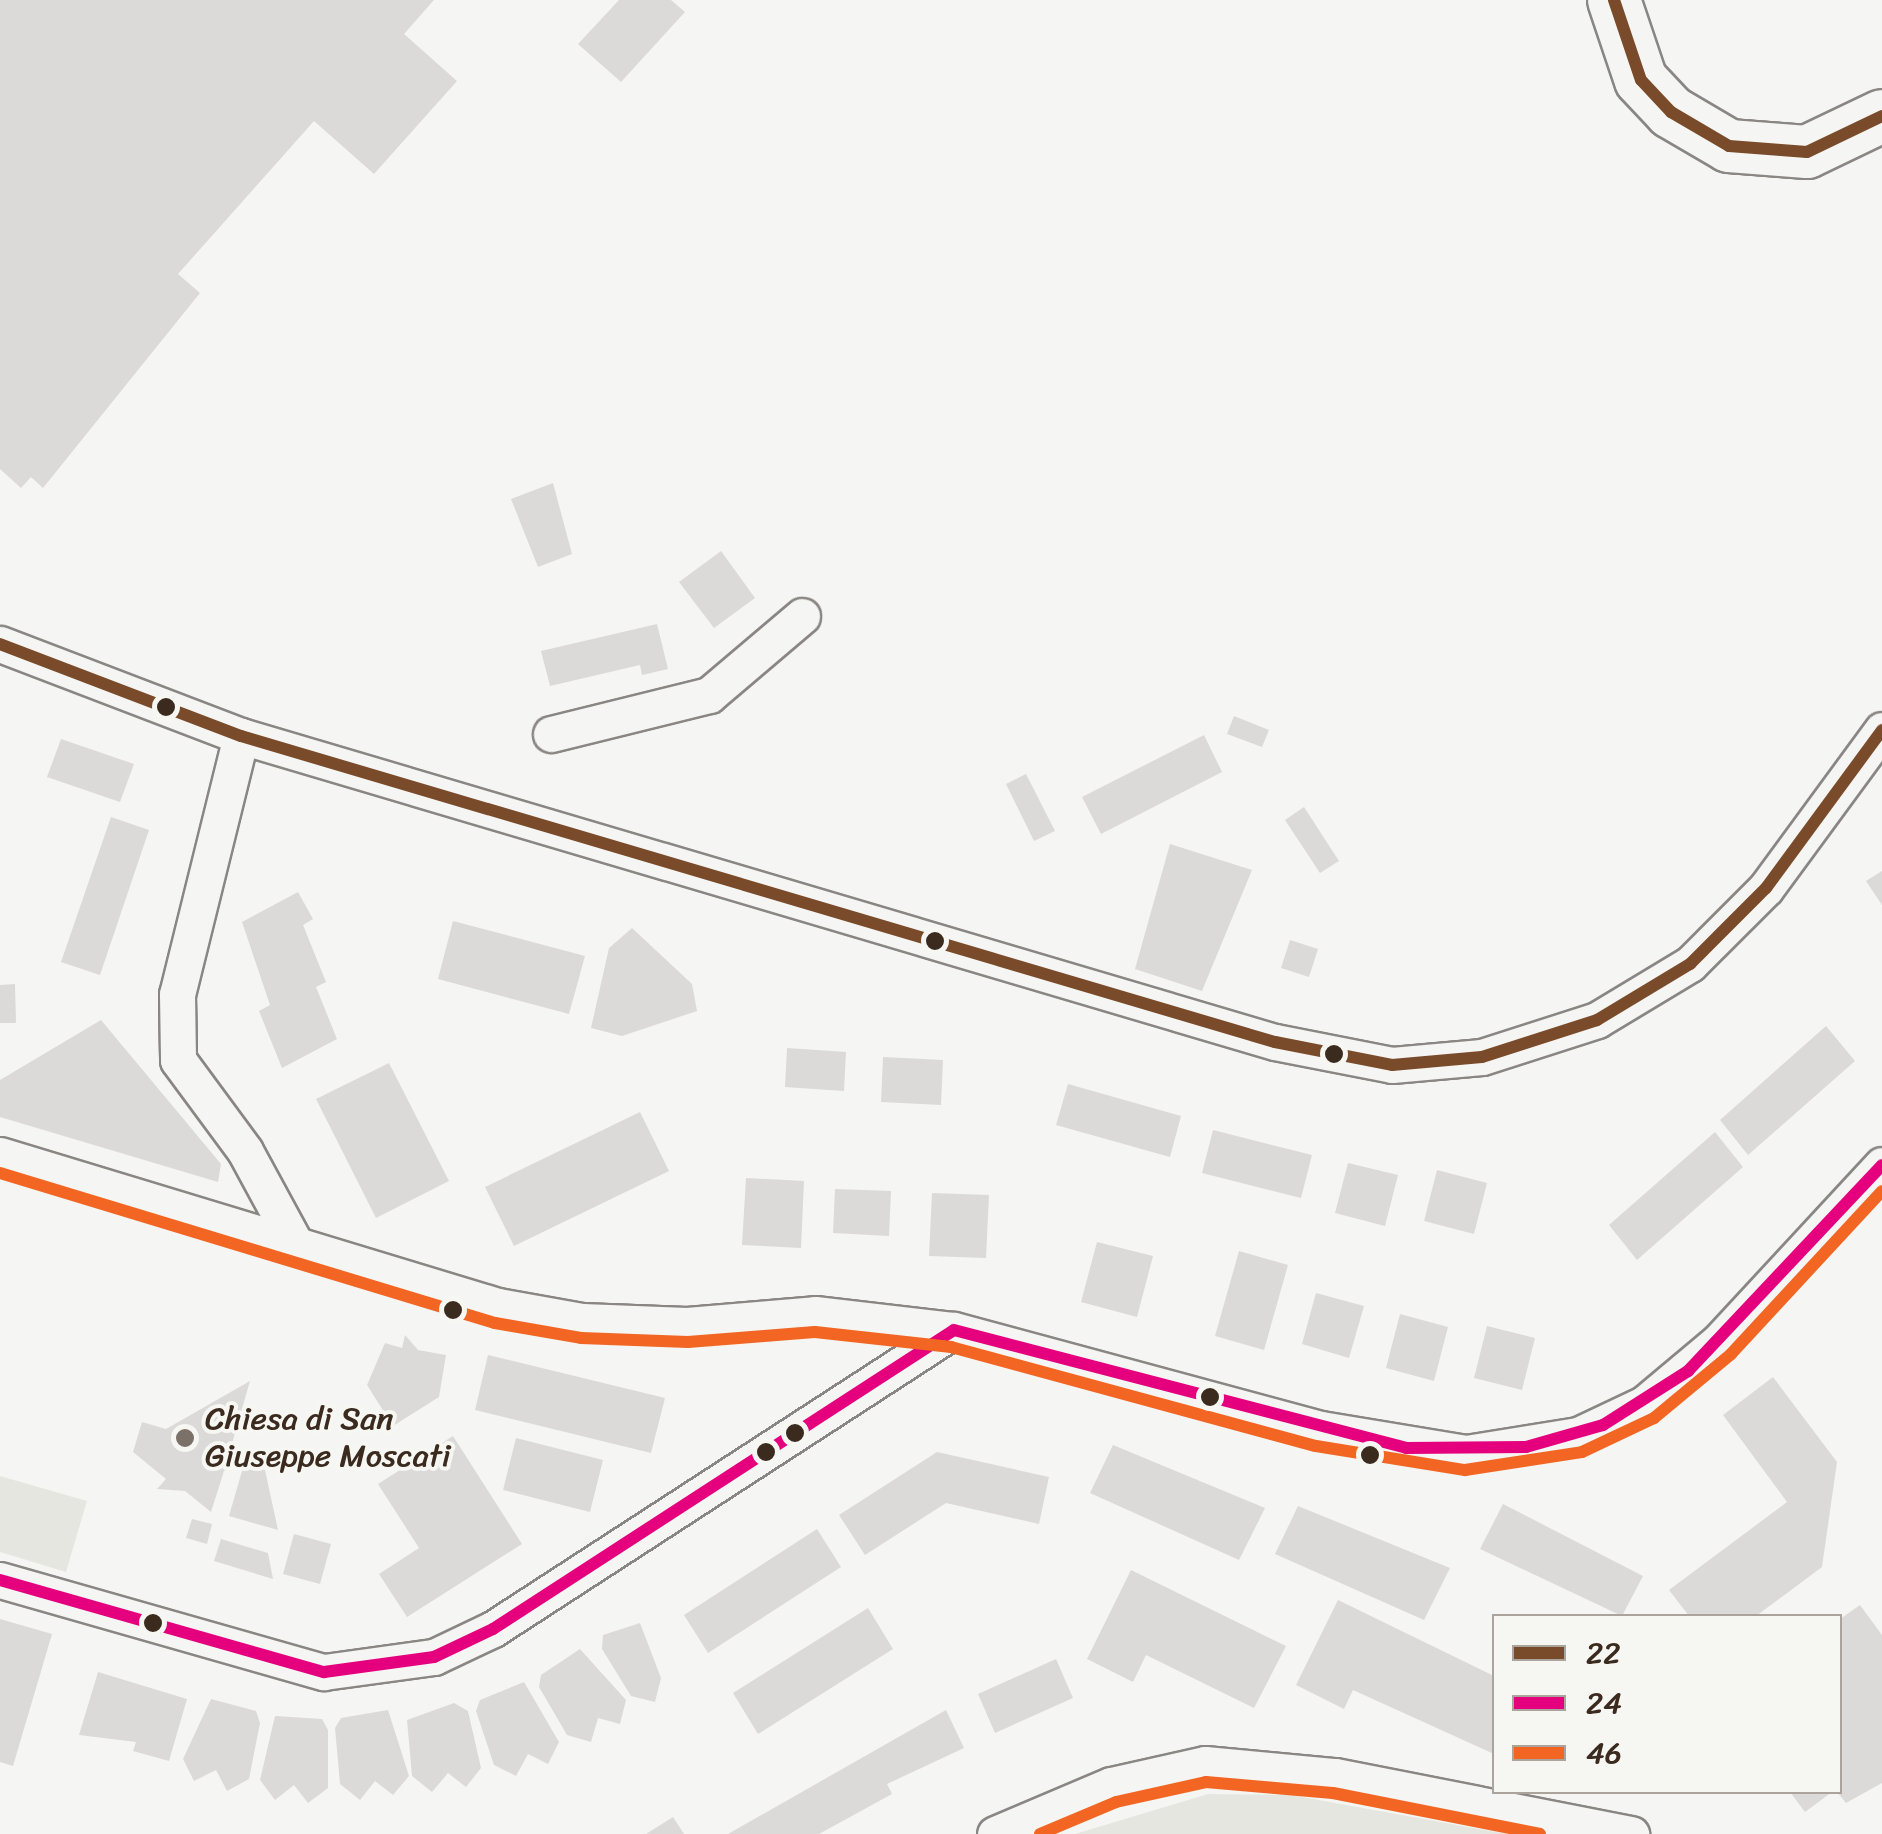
<!DOCTYPE html>
<html>
<head>
<meta charset="utf-8">
<style>
  body { margin:0 }
  #map { position:relative; width:1882px; height:1834px; overflow:hidden; background:#f5f5f3; font-family:Sriracha,sans-serif }
  div>[style] { position:absolute }
  [style*='--x'] { left:calc(var(--x)*1px); top:calc(var(--y)*1px); width:calc(var(--w)*1px); rotate:calc(var(--a)*1deg) }
  .green>* { inset:0; background:#e6e6e1 }
  .building>* { inset:0; background:#dbdad8 }
  .roads { filter:drop-shadow(2px 0 #8a8683) drop-shadow(-2px 0 #8a8683) drop-shadow(0 2px #8a8683) drop-shadow(0 -2px #8a8683) }
  .minor>* { height:35px; margin:-17.5px; padding:0 17.5px; transform-origin:17.5px; border-radius:17.5px; background:#f5f5f3 }
  .highway>* { height:52px; margin:-26px; padding:0 26px; transform-origin:26px; border-radius:26px; background:#f5f5f3 }
  .bus-1>* { height:12px; margin:-6px; padding:0 6px; transform-origin:6px; border-radius:6px; background:#7a4b2a }
  .bus-2>* { height:12px; margin:-6px; padding:0 6px; transform-origin:6px; border-radius:6px; background:#e5007d }
  .bus-3>* { height:12px; margin:-6px; padding:0 6px; transform-origin:6px; border-radius:6px; background:#f26522 }
  .dots>* { width:28px; height:28px; translate:-50% -50%; box-sizing:border-box; border:5px solid #f6f6f2; border-radius:50% }
  span { translate:-50% -50%; white-space:nowrap; text-align:center; line-height:1.15; -webkit-text-stroke:8px #f6f6f2; paint-order:stroke }
  .poi-label { font-size:32px; color:#3b2a1e }
  .left { translate:0 -50%; text-align:left }
  .legend { position:absolute; left:1492px; top:1614px; width:350px; height:180px; box-sizing:border-box; background:#f6f6f2; border:2px solid #aba49d; margin:0; padding:12px 18px; list-style:none; font-size:30px; color:#3b2a1e }
  .legend li { display:flex; align-items:center; gap:20px; height:50px }
  .legend b { width:50px; border:2px solid #aba49d }
</style>
</head>
<body>
<div id="map">
  <div class="green">
    <div style="clip-path:polygon(0 1476px,87px 1501px,66px 1572px,0 1552px)"></div>
    <div style="clip-path:polygon(1208px 1794px,1291px 1795px,1507px 1834px,1075px 1834px)"></div>
  </div>
  <div class="building">
    <div style="clip-path:polygon(0 0,434px 0,404px 34px,457px 81px,374px 174px,314px 121px,178px 274px,200px 293px,43px 488px,31px 477px,21px 488px,0 469px)"></div>
    <div style="clip-path:polygon(619px 0,671px 0,685px 12px,621px 82px,578px 44px)"></div>
    <div style="clip-path:polygon(553px 483px,572px 554px,538px 567px,511px 499px)"></div>
    <div style="clip-path:polygon(721px 551px,755px 598px,714px 628px,679px 582px)"></div>
    <div style="clip-path:polygon(657px 624px,668px 669px,642px 675px,640px 665px,550px 686px,541px 651px)"></div>
    <div style="clip-path:polygon(1234px 716px,1269px 730px,1262px 747px,1227px 734px)"></div>
    <div style="clip-path:polygon(1204px 735px,1222px 772px,1101px 834px,1082px 797px)"></div>
    <div style="clip-path:polygon(61px 739px,134px 764px,120px 802px,47px 777px)"></div>
    <div style="clip-path:polygon(1026px 774px,1055px 831px,1034px 841px,1006px 784px)"></div>
    <div style="clip-path:polygon(1304px 807px,1339px 861px,1320px 873px,1285px 820px)"></div>
    <div style="clip-path:polygon(111px 817px,149px 830px,100px 975px,61px 962px)"></div>
    <div style="clip-path:polygon(1170px 844px,1252px 870px,1202px 991px,1135px 969px)"></div>
    <div style="clip-path:polygon(1882px 871px,1882px 905px,1866px 881px)"></div>
    <div style="clip-path:polygon(298px 892px,313px 919px,303px 925px,326px 982px,316px 987px,337px 1039px,282px 1068px,259px 1011px,270px 1005px,242px 922px)"></div>
    <div style="clip-path:polygon(453px 921px,585px 956px,569px 1014px,438px 979px)"></div>
    <div style="clip-path:polygon(632px 928px,692px 984px,697px 1011px,622px 1036px,591px 1028px,609px 948px)"></div>
    <div style="clip-path:polygon(1290px 940px,1318px 949px,1309px 977px,1281px 968px)"></div>
    <div style="clip-path:polygon(15px 984px,16px 1023px,0 1023px,0 985px)"></div>
    <div style="clip-path:polygon(101px 1020px,221px 1164px,218px 1182px,0 1117px,0 1080px)"></div>
    <div style="clip-path:polygon(1826px 1026px,1855px 1061px,1748px 1155px,1720px 1120px)"></div>
    <div style="clip-path:polygon(787px 1048px,846px 1052px,844px 1091px,785px 1087px)"></div>
    <div style="clip-path:polygon(883px 1057px,943px 1060px,941px 1105px,881px 1102px)"></div>
    <div style="clip-path:polygon(389px 1063px,449px 1181px,376px 1218px,316px 1099px)"></div>
    <div style="clip-path:polygon(1068px 1084px,1181px 1116px,1170px 1157px,1056px 1125px)"></div>
    <div style="clip-path:polygon(640px 1112px,669px 1171px,514px 1246px,485px 1187px)"></div>
    <div style="clip-path:polygon(1213px 1130px,1312px 1155px,1301px 1198px,1202px 1173px)"></div>
    <div style="clip-path:polygon(1715px 1132px,1743px 1167px,1637px 1260px,1609px 1225px)"></div>
    <div style="clip-path:polygon(1348px 1163px,1398px 1175px,1385px 1226px,1335px 1213px)"></div>
    <div style="clip-path:polygon(1437px 1170px,1487px 1183px,1474px 1234px,1424px 1221px)"></div>
    <div style="clip-path:polygon(746px 1178px,804px 1181px,801px 1248px,742px 1245px)"></div>
    <div style="clip-path:polygon(835px 1189px,891px 1191px,889px 1236px,833px 1233px)"></div>
    <div style="clip-path:polygon(932px 1193px,989px 1195px,986px 1258px,929px 1256px)"></div>
    <div style="clip-path:polygon(1097px 1242px,1153px 1256px,1137px 1317px,1081px 1302px)"></div>
    <div style="clip-path:polygon(1239px 1251px,1288px 1265px,1264px 1350px,1215px 1336px)"></div>
    <div style="clip-path:polygon(1316px 1293px,1364px 1306px,1349px 1358px,1302px 1344px)"></div>
    <div style="clip-path:polygon(1400px 1314px,1448px 1327px,1434px 1381px,1386px 1368px)"></div>
    <div style="clip-path:polygon(1487px 1326px,1535px 1338px,1522px 1390px,1474px 1378px)"></div>
    <div style="clip-path:polygon(405px 1335px,418px 1350px,446px 1355px,439px 1397px,393px 1426px,367px 1385px,385px 1343px,402px 1348px)"></div>
    <div style="clip-path:polygon(488px 1355px,665px 1398px,651px 1453px,475px 1410px)"></div>
    <div style="clip-path:polygon(1773px 1377px,1837px 1462px,1822px 1567px,1756px 1616px,1689px 1616px,1669px 1590px,1787px 1502px,1723px 1415px)"></div>
    <div style="clip-path:polygon(250px 1381px,231px 1447px,239px 1463px,224px 1471px,211px 1512px,185px 1491px,157px 1489px,166px 1479px,133px 1452px,142px 1422px,166px 1429px)"></div>
    <div style="clip-path:polygon(453px 1436px,522px 1544px,407px 1617px,379px 1574px,419px 1548px,378px 1484px)"></div>
    <div style="clip-path:polygon(516px 1438px,603px 1460px,590px 1512px,503px 1490px)"></div>
    <div style="clip-path:polygon(1113px 1445px,1265px 1508px,1239px 1560px,1090px 1493px)"></div>
    <div style="clip-path:polygon(937px 1452px,1049px 1477px,1039px 1524px,946px 1503px,865px 1555px,839px 1515px)"></div>
    <div style="clip-path:polygon(244px 1464px,265px 1470px,278px 1530px,229px 1516px)"></div>
    <div style="clip-path:polygon(1503px 1504px,1643px 1576px,1622px 1616px,1480px 1549px)"></div>
    <div style="clip-path:polygon(1298px 1506px,1450px 1568px,1424px 1620px,1275px 1554px)"></div>
    <div style="clip-path:polygon(192px 1519px,212px 1524px,207px 1544px,186px 1538px)"></div>
    <div style="clip-path:polygon(817px 1529px,841px 1567px,708px 1653px,684px 1615px)"></div>
    <div style="clip-path:polygon(294px 1534px,331px 1544px,320px 1584px,283px 1574px)"></div>
    <div style="clip-path:polygon(221px 1539px,268px 1553px,273px 1579px,214px 1561px)"></div>
    <div style="clip-path:polygon(1131px 1570px,1286px 1646px,1254px 1708px,1146px 1655px,1133px 1682px,1087px 1659px)"></div>
    <div style="clip-path:polygon(1338px 1600px,1494px 1676px,1494px 1754px,1353px 1690px,1344px 1709px,1296px 1685px)"></div>
    <div style="clip-path:polygon(1860px 1605px,1882px 1635px,1882px 1783px,1846px 1803px,1837px 1792px,1840px 1619px)"></div>
    <div style="clip-path:polygon(868px 1608px,893px 1649px,758px 1734px,733px 1693px)"></div>
    <div style="clip-path:polygon(0 1619px,52px 1634px,13px 1766px,0 1762px)"></div>
    <div style="clip-path:polygon(640px 1623px,661px 1678px,655px 1702px,631px 1696px,602px 1649px,603px 1635px)"></div>
    <div style="clip-path:polygon(580px 1649px,626px 1700px,620px 1724px,598px 1718px,591px 1742px,567px 1735px,539px 1687px,541px 1675px)"></div>
    <div style="clip-path:polygon(1056px 1659px,1073px 1698px,995px 1733px,978px 1694px)"></div>
    <div style="clip-path:polygon(98px 1672px,187px 1699px,169px 1761px,133px 1751px,136px 1742px,79px 1735px)"></div>
    <div style="clip-path:polygon(524px 1682px,559px 1742px,548px 1764px,528px 1754px,516px 1776px,494px 1765px,476px 1711px,480px 1700px)"></div>
    <div style="clip-path:polygon(211px 1699px,256px 1711px,260px 1723px,249px 1779px,227px 1791px,216px 1770px,194px 1781px,183px 1759px)"></div>
    <div style="clip-path:polygon(454px 1703px,468px 1711px,481px 1768px,466px 1787px,448px 1773px,432px 1792px,412px 1776px,407px 1720px)"></div>
    <div style="clip-path:polygon(388px 1710px,409px 1776px,393px 1795px,375px 1781px,360px 1800px,340px 1784px,335px 1728px,341px 1718px)"></div>
    <div style="clip-path:polygon(946px 1710px,964px 1748px,887px 1784px,892px 1794px,819px 1834px,728px 1834px)"></div>
    <div style="clip-path:polygon(275px 1716px,322px 1719px,328px 1730px,328px 1788px,308px 1803px,294px 1785px,275px 1800px,260px 1780px)"></div>
    <div style="clip-path:polygon(1790px 1792px,1832px 1792px,1805px 1812px)"></div>
    <div style="clip-path:polygon(673px 1817px,684px 1834px,646px 1834px)"></div>
  </div>
  <div class="roads">
    <div class="minor">
      <div style="--x:0;--y:644;--w:258;--a:20.9"></div>
      <div style="--x:241;--y:736;--w:1078;--a:16.49"></div>
      <div style="--x:1275;--y:1042;--w:119;--a:11.1"></div>
      <div style="--x:1392;--y:1065;--w:90;--a:-5.1"></div>
      <div style="--x:1482;--y:1057;--w:121;--a:-17.8"></div>
      <div style="--x:1597;--y:1020;--w:109;--a:-31.1"></div>
      <div style="--x:1690;--y:964;--w:107;--a:-45"></div>
      <div style="--x:1766;--y:888;--w:196;--a:-53.7"></div>
      <div style="--x:551;--y:734;--w:163;--a:-13.9"></div>
      <div style="--x:709;--y:695;--w:122;--a:-40.3"></div>
      <div style="--x:241;--y:736;--w:266;--a:103.9"></div>
      <div style="--x:177;--y:994;--w:66;--a:89.1"></div>
      <div style="--x:178;--y:1060;--w:113;--a:53.6"></div>
      <div style="--x:245;--y:1151;--w:105;--a:61.5"></div>
      <div style="--x:0;--y:1155;--w:520;--a:16.87"></div>
      <div style="--x:498;--y:1306;--w:85;--a:10.1"></div>
      <div style="--x:582;--y:1321;--w:105;--a:2.2"></div>
      <div style="--x:687;--y:1325;--w:128;--a:-4.9"></div>
      <div style="--x:815;--y:1314;--w:140;--a:6.6"></div>
      <div style="--x:954;--y:1330;--w:380;--a:15.1"></div>
      <div style="--x:1321;--y:1429;--w:147;--a:9.4"></div>
      <div style="--x:1466;--y:1453;--w:113;--a:-9.1"></div>
      <div style="--x:1578;--y:1435;--w:73;--a:-25.2"></div>
      <div style="--x:1644;--y:1404;--w:97;--a:-40"></div>
      <div style="--x:1718;--y:1342;--w:241;--a:-47.2"></div>
      <div style="--x:0;--y:1580;--w:337;--a:15.9"></div>
      <div style="--x:324;--y:1672;--w:111;--a:-7.8"></div>
      <div style="--x:434;--y:1657;--w:65;--a:-25.4"></div>
      <div style="--x:493;--y:1629;--w:549;--a:-32.97"></div>
      <div style="--x:995;--y:1834;--w:126;--a:-22.9"></div>
      <div style="--x:1111;--y:1785;--w:96;--a:-12.6"></div>
      <div style="--x:1205;--y:1764;--w:131;--a:5.3"></div>
      <div style="--x:1335;--y:1776;--w:302;--a:11.1"></div>
    </div>
    <div class="highway">
      <div style="--x:1614;--y:0;--w:84;--a:71.4"></div>
      <div style="--x:1641;--y:80;--w:44;--a:46.8"></div>
      <div style="--x:1671;--y:112;--w:67;--a:30.4"></div>
      <div style="--x:1729;--y:146;--w:78;--a:4.4"></div>
      <div style="--x:1807;--y:152;--w:83;--a:-25.6"></div>
    </div>
  </div>
  <div class="bus-1">
    <div style="--x:1614;--y:0;--w:84;--a:71.4"></div>
    <div style="--x:1641;--y:80;--w:44;--a:46.8"></div>
    <div style="--x:1671;--y:112;--w:67;--a:30.4"></div>
    <div style="--x:1729;--y:146;--w:78;--a:4.4"></div>
    <div style="--x:1807;--y:152;--w:83;--a:-25.6"></div>
    <div style="--x:0;--y:644;--w:258;--a:20.9"></div>
    <div style="--x:241;--y:736;--w:1078;--a:16.49"></div>
    <div style="--x:1275;--y:1042;--w:119;--a:11.1"></div>
    <div style="--x:1392;--y:1065;--w:90;--a:-5.1"></div>
    <div style="--x:1482;--y:1057;--w:121;--a:-17.8"></div>
    <div style="--x:1597;--y:1020;--w:109;--a:-31.1"></div>
    <div style="--x:1690;--y:964;--w:107;--a:-45"></div>
    <div style="--x:1766;--y:888;--w:196;--a:-53.7"></div>
  </div>
  <div class="bus-2">
    <div style="--x:954;--y:1330;--w:467;--a:14.6"></div>
    <div style="--x:1406;--y:1448;--w:120;--a:-0.5"></div>
    <div style="--x:1526;--y:1447;--w:80;--a:-15.9"></div>
    <div style="--x:1603;--y:1425;--w:101;--a:-32.4"></div>
    <div style="--x:1688;--y:1371;--w:283;--a:-46.7"></div>
    <div style="--x:0;--y:1580;--w:337;--a:15.9"></div>
    <div style="--x:324;--y:1672;--w:111;--a:-7.8"></div>
    <div style="--x:434;--y:1657;--w:65;--a:-25.4"></div>
    <div style="--x:493;--y:1629;--w:549;--a:-32.97"></div>
  </div>
  <div class="bus-3">
    <div style="--x:0;--y:1173;--w:517;--a:16.86"></div>
    <div style="--x:495;--y:1323;--w:87;--a:9.9"></div>
    <div style="--x:581;--y:1338;--w:107;--a:2.1"></div>
    <div style="--x:688;--y:1342;--w:127;--a:-4.5"></div>
    <div style="--x:815;--y:1332;--w:137;--a:6.3"></div>
    <div style="--x:951;--y:1347;--w:378;--a:15.2"></div>
    <div style="--x:1316;--y:1446;--w:151;--a:9.2"></div>
    <div style="--x:1465;--y:1470;--w:118;--a:-8.7"></div>
    <div style="--x:1582;--y:1452;--w:80;--a:-25.3"></div>
    <div style="--x:1654;--y:1418;--w:100;--a:-39.7"></div>
    <div style="--x:1731;--y:1354;--w:222;--a:-47.2"></div>
    <div style="--x:1040;--y:1834;--w:82;--a:-22.8"></div>
    <div style="--x:1116;--y:1802;--w:92;--a:-12.5"></div>
    <div style="--x:1206;--y:1782;--w:127;--a:5"></div>
    <div style="--x:1333;--y:1793;--w:211;--a:11.2"></div>
  </div>
  <div class="dots">
    <div style="left:166px;top:707px;background:#3b2a1e"></div>
    <div style="left:935px;top:941px;background:#3b2a1e"></div>
    <div style="left:1334px;top:1054px;background:#3b2a1e"></div>
    <div style="left:453px;top:1310px;background:#3b2a1e"></div>
    <div style="left:1210px;top:1397px;background:#3b2a1e"></div>
    <div style="left:795px;top:1433px;background:#3b2a1e"></div>
    <div style="left:185px;top:1438px;background:#7c7169"></div>
    <div style="left:766px;top:1452px;background:#3b2a1e"></div>
    <div style="left:1370px;top:1455px;background:#3b2a1e"></div>
    <div style="left:153px;top:1623px;background:#3b2a1e"></div>
  </div>
  <div class="poi-label">
    <span class="left" style="left:205px;top:1438px">Chiesa di San<br>Giuseppe Moscati</span>
  </div>
  <ul class="legend">
  <li><b style="height:12px;background:#7a4b2a"></b>22</li>
  <li><b style="height:12px;background:#e5007d"></b>24</li>
  <li><b style="height:12px;background:#f26522"></b>46</li>
  </ul>
</div>
</body>
</html>
